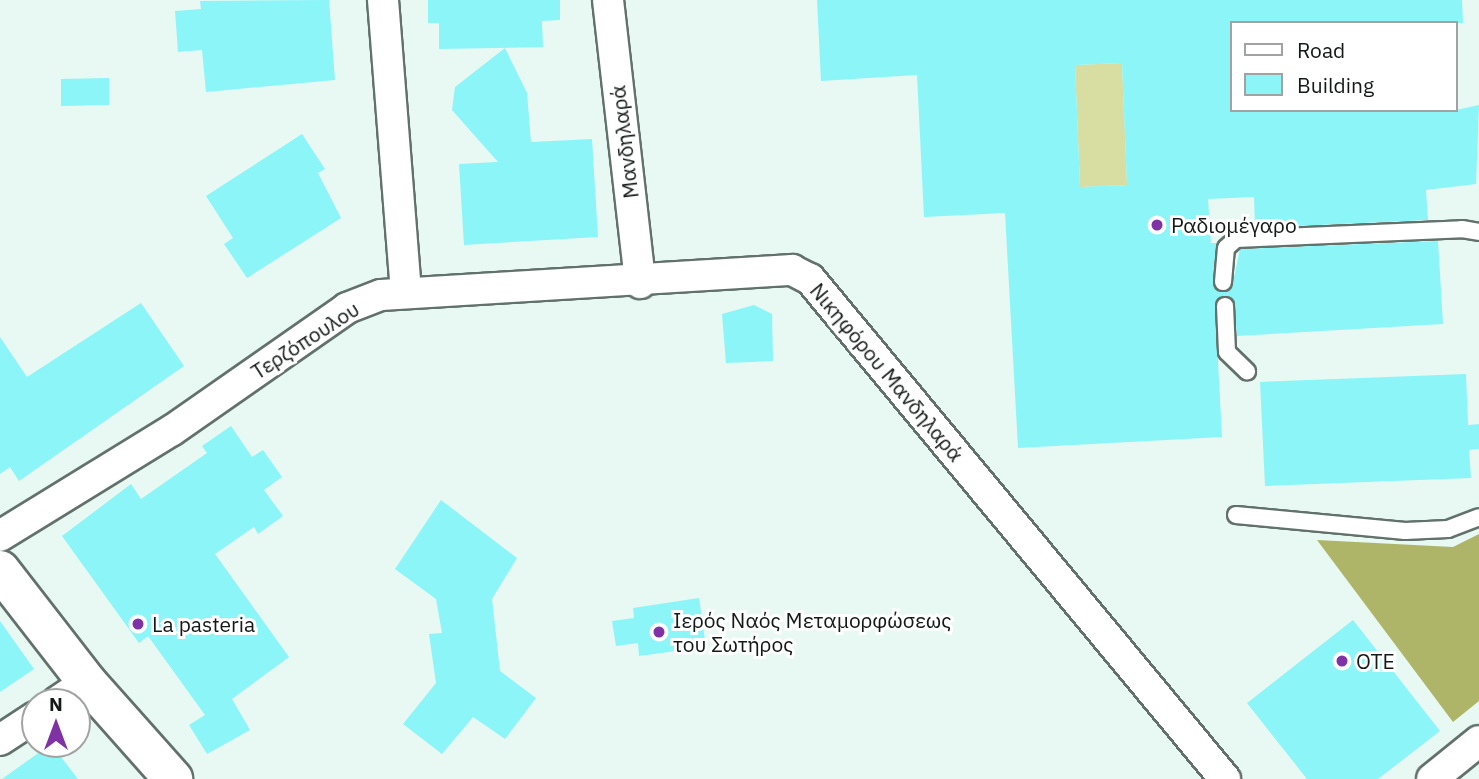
<!DOCTYPE html>
<html>
<head>
<meta charset="utf-8">
<style>
  body { margin:0 }
  #map { position:relative; width:1479px; height:779px; overflow:hidden; background:#e7f9f2; font-family:"IBM Plex Sans",sans-serif }
  div>[style] { position:absolute }
  [style*='--x'] { left:calc(var(--x)*1px); top:calc(var(--y)*1px); width:calc(var(--w)*1px); rotate:calc(var(--a)*1deg) }
  .green>* { inset:0; background:#d8dda1 }
  .forest>* { inset:0; background:#aeb569 }
  .building>* { inset:0; background:#8bf5f8 }
  .roads { filter:drop-shadow(2px 0 #62716b) drop-shadow(-2px 0 #62716b) drop-shadow(0 2px #62716b) drop-shadow(0 -2px #62716b) }
  .service>* { height:16px; margin:-8px; padding:0 8px; transform-origin:8px; border-radius:8px; background:#fff }
  .minor>* { height:30px; margin:-15px; padding:0 15px; transform-origin:15px; border-radius:15px; background:#fff }
  .tertiary>* { height:38px; margin:-19px; padding:0 19px; transform-origin:19px; border-radius:19px; background:#fff }
  .dots>* { width:19px; height:19px; translate:-50% -50%; box-sizing:border-box; border:4px solid #fff; border-radius:50% }
  span { translate:-50% -50%; white-space:nowrap; text-align:center; line-height:1.15; -webkit-text-stroke:6px #fff; paint-order:stroke }
  .street-label { font-size:21px; color:#131916 }
  .poi-label { font-size:21px; color:#131916 }
  .left { translate:0 -50%; text-align:left }
  .legend { position:absolute; left:1230px; top:21px; width:228px; height:91px; box-sizing:border-box; background:#fff; border:2px solid #a1a3a2; margin:0; padding:9px 12px; list-style:none; font-size:21px; color:#131916 }
  .legend li { display:flex; align-items:center; gap:14px; height:35px }
  .legend b { width:35px; border:2px solid #a1a3a2 }
  .north { position:absolute; left:21px; top:688px; width:70px; height:70px; box-sizing:border-box; background:#fff; border:2px solid #a1a3a2; border-radius:50%; rotate:0deg; font-size:19px; font-weight:700; line-height:28px; text-align:center; color:#131916 }
  .north::after { content:''; display:block; margin:auto; width:24px; height:32px; background:#7f32a3; clip-path:polygon(50% 0,100% 100%,50% 72%,0 100%) }
</style>
</head>
<body>
<div id="map">
  <div class="green">
    <div style="clip-path:polygon(1122px 63px,1127px 185px,1080px 187px,1075px 65px)"></div>
  </div>
  <div class="forest">
    <div style="clip-path:polygon(1479px 534px,1479px 701px,1453px 722px,1317px 540px,1453px 547px)"></div>
  </div>
  <div class="building">
    <div style="clip-path:polygon(329px 0,335px 80px,206px 92px,202px 50px,178px 52px,175px 11px,201px 9px,200px 1px)"></div>
    <div style="clip-path:polygon(428px 0,560px 0,560px 20px,542px 21px,543px 47px,439px 49px,439px 23px,428px 23px)"></div>
    <div style="clip-path:polygon(evenodd,817px 0,1462px 0,1463px 23px,1232px 23px,1232px 110px,1456px 110px,1479px 105px,1476px 184px,1426px 190px,1428px 220px,1255px 228px,1254px 197px,1208px 199px,1211px 243px,1217px 243px,1213px 281px,1218px 291px,1232px 287px,1240px 249px,1438px 241px,1443px 324px,1237px 336px,1234px 301px,1224px 296px,1215px 306px,1222px 437px,1018px 448px,1005px 213px,924px 217px,917px 75px,821px 81px,817px 0,1122px 63px,1127px 185px,1080px 187px,1075px 65px,1122px 63px)"></div>
    <div style="clip-path:polygon(505px 48px,527px 93px,531px 142px,592px 139px,598px 237px,464px 245px,459px 164px,498px 162px,452px 110px,455px 87px)"></div>
    <div style="clip-path:polygon(109px 78px,109px 105px,61px 106px,61px 79px)"></div>
    <div style="clip-path:polygon(302px 134px,325px 169px,318px 173px,341px 218px,247px 278px,224px 244px,233px 238px,206px 196px)"></div>
    <div style="clip-path:polygon(141px 303px,184px 366px,19px 481px,10px 467px,0 474px,0 337px,27px 377px)"></div>
    <div style="clip-path:polygon(754px 305px,772px 314px,773px 361px,726px 363px,722px 314px)"></div>
    <div style="clip-path:polygon(1466px 374px,1468px 425px,1479px 424px,1479px 449px,1469px 450px,1471px 478px,1265px 486px,1260px 382px)"></div>
    <div style="clip-path:polygon(231px 426px,252px 457px,263px 450px,282px 477px,264px 490px,283px 516px,258px 534px,254px 527px,215px 554px,289px 657px,232px 699px,250px 730px,207px 754px,189px 725px,205px 715px,148px 636px,139px 643px,62px 536px,131px 484px,141px 499px,207px 453px,202px 446px)"></div>
    <div style="clip-path:polygon(441px 500px,517px 558px,492px 599px,500px 671px,536px 698px,505px 739px,473px 717px,442px 754px,403px 724px,436px 683px,429px 634px,442px 633px,436px 599px,395px 569px)"></div>
    <div style="clip-path:polygon(699px 598px,706px 647px,639px 656px,638px 643px,616px 646px,612px 621px,634px 618px,633px 608px)"></div>
    <div style="clip-path:polygon(1353px 620px,1440px 731px,1378px 779px,1307px 779px,1247px 703px)"></div>
    <div style="clip-path:polygon(0 621px,34px 669px,0 692px)"></div>
    <div style="clip-path:polygon(51px 744px,78px 779px,2px 779px)"></div>
  </div>
  <div class="roads">
    <div class="service">
      <div style="--x:1223;--y:282;--w:34;--a:-85"></div>
      <div style="--x:1226;--y:248;--w:13;--a:-42"></div>
      <div style="--x:1236;--y:239;--w:226;--a:-2.5"></div>
      <div style="--x:1462;--y:229;--w:17;--a:10"></div>
      <div style="--x:1225;--y:306;--w:46;--a:87.5"></div>
      <div style="--x:1227;--y:352;--w:28;--a:44"></div>
      <div style="--x:1236;--y:515;--w:170;--a:5.4"></div>
      <div style="--x:1405;--y:531;--w:43;--a:-2.7"></div>
      <div style="--x:1448;--y:529;--w:33;--a:-21"></div>
    </div>
    <div class="minor">
      <div style="--x:383;--y:0;--w:291;--a:85.5"></div>
      <div style="--x:608;--y:0;--w:285;--a:83.5"></div>
      <div style="--x:0;--y:536;--w:201;--a:-31.6"></div>
      <div style="--x:171;--y:431;--w:215;--a:-34.9"></div>
      <div style="--x:347;--y:308;--w:36;--a:-21"></div>
      <div style="--x:381;--y:295;--w:412;--a:-3.5"></div>
      <div style="--x:792;--y:270;--w:20;--a:27"></div>
      <div style="--x:810;--y:279;--w:650;--a:50.31"></div>
      <div style="--x:57;--y:702;--w:36;--a:-34"></div>
      <div style="--x:0;--y:740;--w:42;--a:-33.3"></div>
      <div style="--x:1432;--y:779;--w:60;--a:-39"></div>
    </div>
    <div class="tertiary">
      <div style="--x:0;--y:570;--w:142;--a:52.2"></div>
      <div style="--x:87;--y:682;--w:130;--a:48.4"></div>
    </div>
  </div>
  <div class="dots">
    <div style="left:1157px;top:225px;background:#7f32a3"></div>
    <div style="left:138px;top:624px;background:#7f32a3"></div>
    <div style="left:659px;top:632px;background:#7f32a3"></div>
    <div style="left:1342px;top:661px;background:#7f32a3"></div>
  </div>
  <div class="street-label">
    <span style="left:624px;top:142px;rotate:-97deg">Μανδηλαρά</span>
    <span style="left:305px;top:340px;rotate:-33deg">Τερζόπουλου</span>
    <span style="left:887px;top:372px;rotate:50deg">Νικηφόρου Μανδηλαρά</span>
  </div>
  <div class="poi-label">
    <span class="left" style="left:1171px;top:225px">Ραδιομέγαρο</span>
    <span class="left" style="left:673px;top:632px">Ιερός Ναός Μεταμορφώσεως<br>του Σωτήρος</span>
    <span class="left" style="left:152px;top:624px">La pasteria</span>
    <span class="left" style="left:1356px;top:661px">ΟΤΕ</span>
  </div>
  <ul class="legend">
  <li><b style="height:9px;background:#fff"></b>Road</li>
  <li><b style="height:19px;background:#8bf5f8"></b>Building</li>
  </ul>
  <div class="north">N</div>
</div>
</body>
</html>
